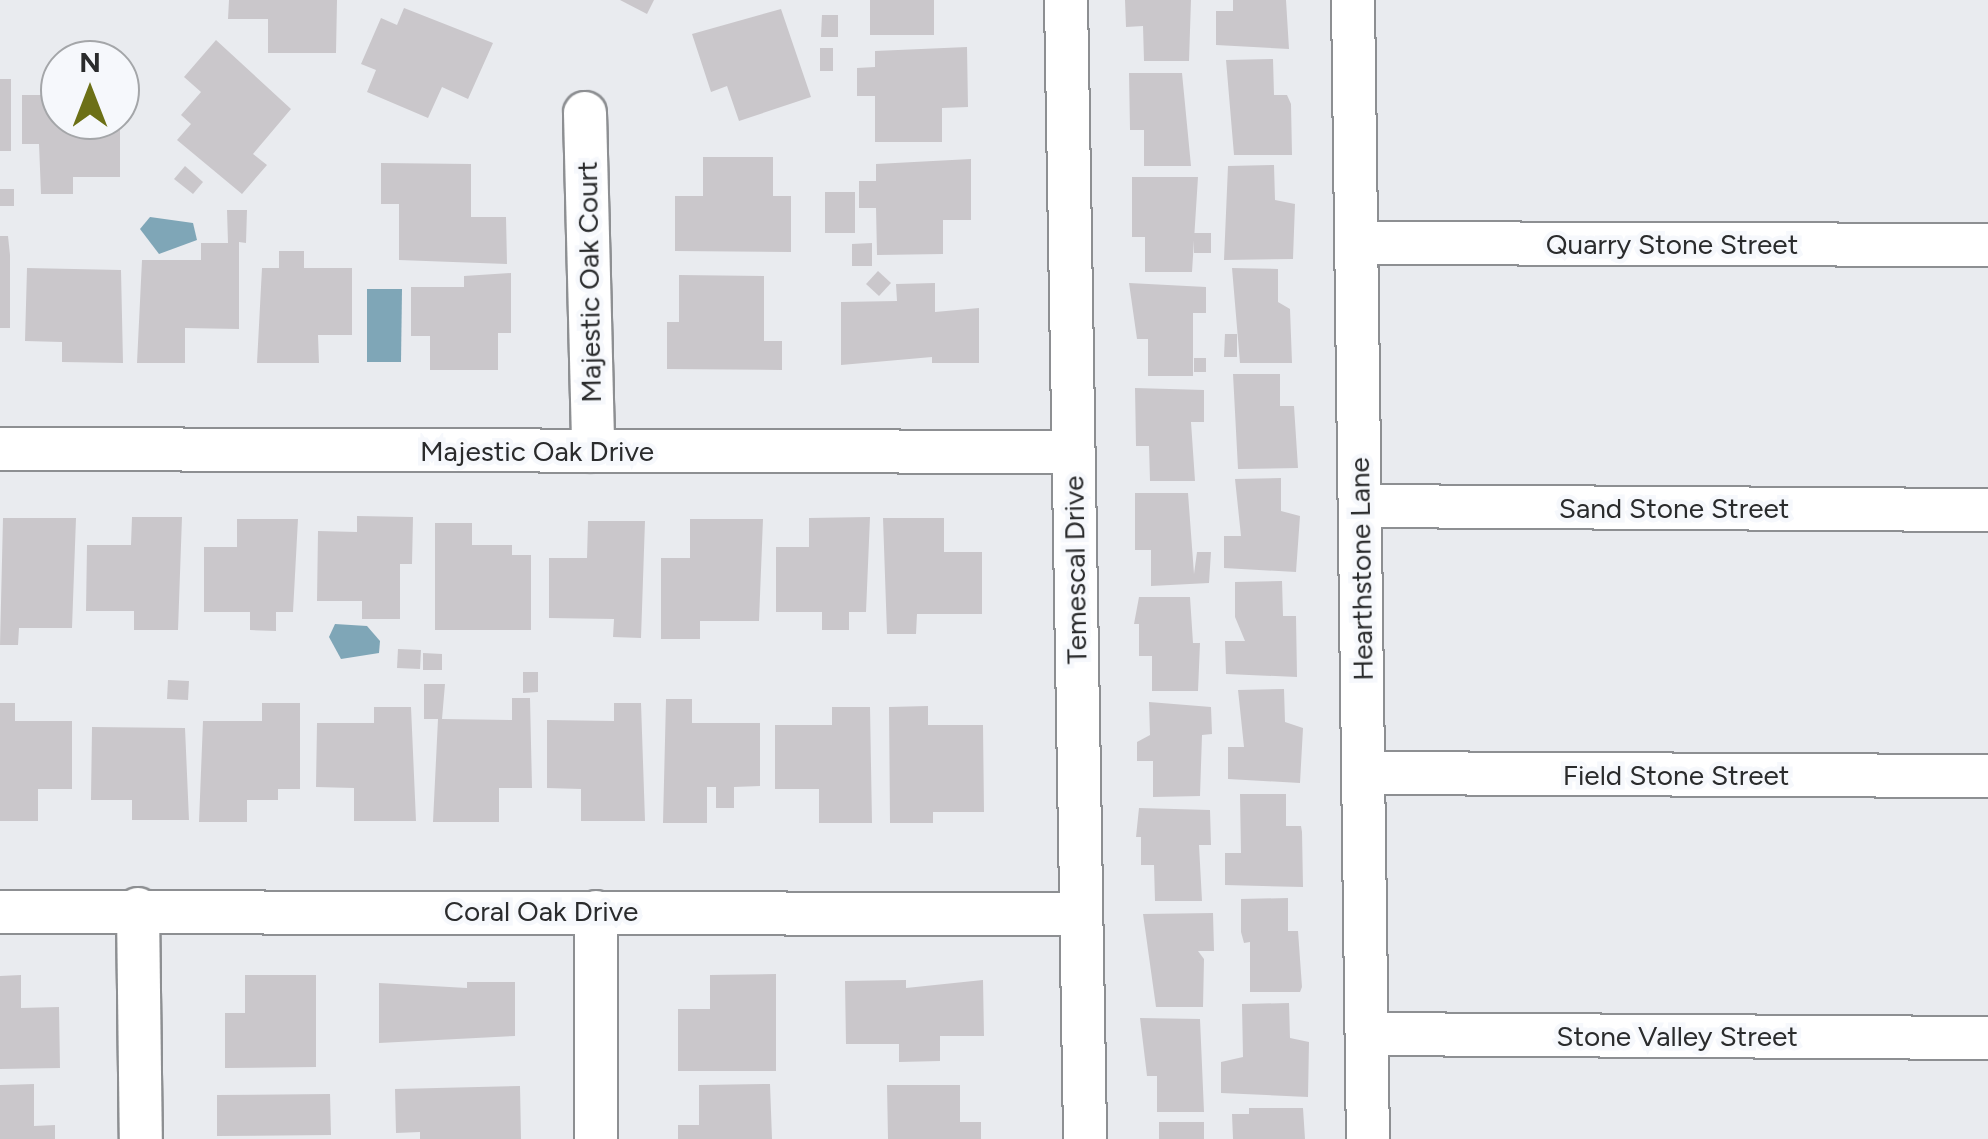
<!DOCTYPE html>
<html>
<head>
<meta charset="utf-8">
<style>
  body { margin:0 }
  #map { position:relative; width:1988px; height:1139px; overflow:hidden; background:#e9ebef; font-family:Figtree,sans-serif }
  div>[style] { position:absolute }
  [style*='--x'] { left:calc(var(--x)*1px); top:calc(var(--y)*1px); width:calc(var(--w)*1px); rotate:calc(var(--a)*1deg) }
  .water>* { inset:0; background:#7fa6b7 }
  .building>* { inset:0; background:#cac7cb }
  .roads { filter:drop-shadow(2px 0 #8d8f92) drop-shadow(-2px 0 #8d8f92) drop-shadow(0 2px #8d8f92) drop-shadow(0 -2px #8d8f92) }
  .minor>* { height:42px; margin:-21px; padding:0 21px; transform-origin:21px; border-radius:21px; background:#fff }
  span { translate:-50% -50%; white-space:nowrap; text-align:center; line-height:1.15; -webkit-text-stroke:9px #f6f8fc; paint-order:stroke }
  .street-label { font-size:28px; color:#2a2b2c }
  .north { position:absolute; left:40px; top:40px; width:100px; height:100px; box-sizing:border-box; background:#f6f8fc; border:2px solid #a4a6a9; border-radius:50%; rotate:0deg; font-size:28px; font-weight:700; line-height:40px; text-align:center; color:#2a2b2c }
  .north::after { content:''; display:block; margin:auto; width:35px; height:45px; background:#6c7016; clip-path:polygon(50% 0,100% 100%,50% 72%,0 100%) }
</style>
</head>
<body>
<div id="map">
  <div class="water">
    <div style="clip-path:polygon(150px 217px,193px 223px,197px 240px,159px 254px,140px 229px)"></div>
    <div style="clip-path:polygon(367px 289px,402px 289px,401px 362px,367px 362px)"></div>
    <div style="clip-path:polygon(335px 624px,367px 626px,380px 641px,379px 653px,341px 659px,329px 637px)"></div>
  </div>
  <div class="building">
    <div style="clip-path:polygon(229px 0,337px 0,336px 53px,268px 53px,268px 19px,228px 19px)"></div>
    <div style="clip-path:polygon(620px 0,654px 0,647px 14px)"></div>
    <div style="clip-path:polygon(870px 0,934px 0,934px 35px,870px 35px)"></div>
    <div style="clip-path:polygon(1125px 0,1191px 0,1189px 61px,1144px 61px,1143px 26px,1126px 27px)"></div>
    <div style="clip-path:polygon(1233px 0,1286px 0,1289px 49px,1216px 45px,1216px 11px,1233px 11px)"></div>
    <div style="clip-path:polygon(404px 8px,493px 43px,468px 99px,442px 87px,428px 118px,367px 92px,376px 70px,361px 64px,381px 18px,397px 25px)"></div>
    <div style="clip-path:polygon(781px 9px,811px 97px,739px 121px,727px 86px,711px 92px,692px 34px)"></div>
    <div style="clip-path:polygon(822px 15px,838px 15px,838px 37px,821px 37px)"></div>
    <div style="clip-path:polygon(216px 40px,291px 109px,253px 154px,267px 165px,242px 194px,177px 140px,191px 124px,181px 115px,201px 92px,184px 77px)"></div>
    <div style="clip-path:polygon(967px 47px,968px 107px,942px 108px,942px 142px,875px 142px,875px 96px,857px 96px,857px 68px,875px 67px,875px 51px)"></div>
    <div style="clip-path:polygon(820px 48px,833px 48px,833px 71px,820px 71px)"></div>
    <div style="clip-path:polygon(1273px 59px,1274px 95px,1287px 95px,1291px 104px,1292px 155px,1234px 155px,1226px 60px)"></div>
    <div style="clip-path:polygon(1129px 73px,1182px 73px,1191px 166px,1144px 166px,1144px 130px,1130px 130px)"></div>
    <div style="clip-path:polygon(0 79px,11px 79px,11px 151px,0 151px)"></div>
    <div style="clip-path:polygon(22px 95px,60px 95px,60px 120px,120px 120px,120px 177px,73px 177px,73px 194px,41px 194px,39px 144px,22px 144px)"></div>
    <div style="clip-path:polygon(703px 157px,773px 157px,773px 196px,791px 196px,791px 252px,675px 251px,675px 196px,703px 196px)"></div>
    <div style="clip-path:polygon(971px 159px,971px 220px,943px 220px,943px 254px,877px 255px,876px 208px,859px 208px,859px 181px,876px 181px,876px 164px)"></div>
    <div style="clip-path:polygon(381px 163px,471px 164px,471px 217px,506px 217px,507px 264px,399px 260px,399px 204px,381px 204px)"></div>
    <div style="clip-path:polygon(1274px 165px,1275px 200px,1295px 204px,1293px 259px,1224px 260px,1228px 166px)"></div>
    <div style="clip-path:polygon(185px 166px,203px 182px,193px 194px,174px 179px)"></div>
    <div style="clip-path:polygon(1132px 177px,1198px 177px,1192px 272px,1145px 272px,1145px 237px,1132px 237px)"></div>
    <div style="clip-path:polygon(0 189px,14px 189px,14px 206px,0 206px)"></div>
    <div style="clip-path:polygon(825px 192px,855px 192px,855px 233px,825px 233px)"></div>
    <div style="clip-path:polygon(227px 210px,247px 210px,246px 243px,239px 242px,239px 329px,185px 328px,185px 363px,137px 363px,142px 260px,201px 260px,201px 243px,228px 243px)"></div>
    <div style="clip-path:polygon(1194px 233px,1211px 233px,1211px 253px,1194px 253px)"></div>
    <div style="clip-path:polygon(0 236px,8px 236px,10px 255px,10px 328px,0 328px)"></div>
    <div style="clip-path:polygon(872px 243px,872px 266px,852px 266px,852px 244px)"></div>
    <div style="clip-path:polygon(279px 251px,304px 251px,304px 268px,352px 268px,352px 335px,318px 335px,319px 363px,257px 363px,262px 268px,279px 268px)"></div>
    <div style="clip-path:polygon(27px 268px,121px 270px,123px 363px,62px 362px,62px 342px,25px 341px)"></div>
    <div style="clip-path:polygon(1232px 268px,1278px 269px,1278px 302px,1290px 309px,1292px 363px,1240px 363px)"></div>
    <div style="clip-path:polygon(878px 271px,891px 283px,879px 296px,866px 284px)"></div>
    <div style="clip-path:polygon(511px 273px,511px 333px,498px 333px,498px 370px,430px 370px,430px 336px,411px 336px,411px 287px,464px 287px,464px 276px)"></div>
    <div style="clip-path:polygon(679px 275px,764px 276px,764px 341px,782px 341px,782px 370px,667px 369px,667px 322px,679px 322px)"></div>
    <div style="clip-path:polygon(935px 283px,935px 312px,979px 308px,979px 363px,932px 363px,932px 357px,841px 365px,841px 302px,897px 301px,896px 284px)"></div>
    <div style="clip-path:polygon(1129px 283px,1206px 287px,1206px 313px,1193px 313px,1193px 376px,1148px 376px,1148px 339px,1137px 339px)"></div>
    <div style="clip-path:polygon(1225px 334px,1237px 334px,1237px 357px,1224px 357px)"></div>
    <div style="clip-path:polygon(1194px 358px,1206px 358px,1206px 372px,1194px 372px)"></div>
    <div style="clip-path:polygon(1233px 374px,1280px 374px,1280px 406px,1294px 406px,1298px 468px,1238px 469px)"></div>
    <div style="clip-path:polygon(1135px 388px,1204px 390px,1204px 422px,1191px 422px,1195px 481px,1150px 481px,1149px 446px,1136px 446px)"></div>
    <div style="clip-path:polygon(1281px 478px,1281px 511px,1300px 516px,1296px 572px,1224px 568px,1224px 536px,1241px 536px,1235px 479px)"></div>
    <div style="clip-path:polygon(1135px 493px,1188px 493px,1194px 574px,1197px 552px,1211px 552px,1209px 583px,1151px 586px,1151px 550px,1135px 550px)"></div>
    <div style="clip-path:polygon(357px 516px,413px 517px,412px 564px,400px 564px,400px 619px,362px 619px,362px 601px,317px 601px,318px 531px,357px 532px)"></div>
    <div style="clip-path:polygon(132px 517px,182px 517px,178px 630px,134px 630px,134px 611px,86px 611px,87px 545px,131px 545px)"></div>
    <div style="clip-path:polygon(870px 517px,866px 612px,849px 612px,849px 630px,822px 630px,822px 612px,776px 612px,776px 547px,809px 547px,809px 518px)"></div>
    <div style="clip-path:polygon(3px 518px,76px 518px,72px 628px,19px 628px,18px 645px,0 645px)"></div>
    <div style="clip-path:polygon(883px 518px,944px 518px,944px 552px,982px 552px,982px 614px,917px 614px,916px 634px,887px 634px)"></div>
    <div style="clip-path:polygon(237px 519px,298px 519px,293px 612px,276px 612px,276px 631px,250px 630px,250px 612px,204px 612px,204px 547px,237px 547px)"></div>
    <div style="clip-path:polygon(690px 519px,763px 519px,759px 621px,700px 621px,700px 639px,661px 639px,661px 558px,690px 558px)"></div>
    <div style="clip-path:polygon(588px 521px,645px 521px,641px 638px,613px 637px,614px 619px,549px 618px,549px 558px,587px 558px)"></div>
    <div style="clip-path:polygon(435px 523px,472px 523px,472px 545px,512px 545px,512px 555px,531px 555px,531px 630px,435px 630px)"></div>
    <div style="clip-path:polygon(1282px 581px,1283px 616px,1296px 616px,1297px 677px,1226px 674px,1225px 641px,1245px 641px,1235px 617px,1235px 582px)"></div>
    <div style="clip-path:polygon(1139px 597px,1190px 597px,1193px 643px,1200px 643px,1198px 691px,1152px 691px,1152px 656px,1139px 656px,1139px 624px,1134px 624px)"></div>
    <div style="clip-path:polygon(398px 649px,421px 650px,420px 669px,397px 668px)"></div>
    <div style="clip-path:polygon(423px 653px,442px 654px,442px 670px,423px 670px)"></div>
    <div style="clip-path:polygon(523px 672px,538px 672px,538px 692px,523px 693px)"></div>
    <div style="clip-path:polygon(168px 680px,189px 681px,188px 700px,167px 699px)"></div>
    <div style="clip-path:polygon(424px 684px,445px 684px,442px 719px,512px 720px,512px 698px,530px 698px,532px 788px,499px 788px,499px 822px,433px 822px,438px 719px,424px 719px)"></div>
    <div style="clip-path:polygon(1284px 689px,1285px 722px,1303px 728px,1300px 783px,1228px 779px,1228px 747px,1244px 747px,1238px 690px)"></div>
    <div style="clip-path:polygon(666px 699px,692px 699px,692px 723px,760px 723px,760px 786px,734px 787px,734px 808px,716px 808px,716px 787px,707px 787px,707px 823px,663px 823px)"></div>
    <div style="clip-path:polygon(1149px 702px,1211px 707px,1212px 734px,1202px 735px,1200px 796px,1153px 797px,1153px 761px,1137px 761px,1137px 742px,1150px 735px)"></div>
    <div style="clip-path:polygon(0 703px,15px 703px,15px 721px,72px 721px,72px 789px,38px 789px,38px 821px,0 821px)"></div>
    <div style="clip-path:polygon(262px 703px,300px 703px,300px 789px,278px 789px,278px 800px,247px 800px,247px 822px,199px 822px,203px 721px,262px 721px)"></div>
    <div style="clip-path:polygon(614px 703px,641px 703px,645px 821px,581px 821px,581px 789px,547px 788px,547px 720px,614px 721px)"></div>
    <div style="clip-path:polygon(928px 706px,928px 725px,983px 725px,984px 812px,933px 812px,933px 823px,890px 823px,889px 707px)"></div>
    <div style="clip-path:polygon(374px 707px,411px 707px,416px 821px,354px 821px,354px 788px,316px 787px,317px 723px,374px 723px)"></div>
    <div style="clip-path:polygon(832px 707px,870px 707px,872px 823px,819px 823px,819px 789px,775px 789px,775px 725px,832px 725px)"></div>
    <div style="clip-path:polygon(92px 727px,185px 728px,189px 820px,132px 820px,132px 800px,91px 800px)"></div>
    <div style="clip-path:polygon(1240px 794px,1286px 794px,1286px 826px,1301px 826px,1302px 832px,1303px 887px,1225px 885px,1225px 853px,1241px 853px)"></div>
    <div style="clip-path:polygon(1139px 808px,1210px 810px,1211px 845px,1199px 845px,1202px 901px,1155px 901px,1154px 865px,1141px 865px,1141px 837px,1136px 837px)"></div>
    <div style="clip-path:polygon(1288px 898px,1288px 931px,1298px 931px,1302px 987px,1300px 992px,1250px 992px,1250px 942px,1244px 943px,1241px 932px,1241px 899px)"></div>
    <div style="clip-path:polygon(1213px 913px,1214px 951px,1198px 951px,1204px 959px,1203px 1007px,1156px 1007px,1143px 914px)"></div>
    <div style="clip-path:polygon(776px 974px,776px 1071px,678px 1071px,678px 1009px,710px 1009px,710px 975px)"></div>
    <div style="clip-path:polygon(21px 975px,21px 1008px,59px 1007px,60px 1068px,0 1069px,0 976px)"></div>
    <div style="clip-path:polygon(245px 975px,316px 975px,316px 1067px,225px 1068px,225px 1013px,245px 1013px)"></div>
    <div style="clip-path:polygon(906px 980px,906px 988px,983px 980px,984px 1036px,940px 1036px,940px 1061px,899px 1062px,899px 1044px,846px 1044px,845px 981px)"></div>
    <div style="clip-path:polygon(467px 982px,515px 982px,515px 1036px,379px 1043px,379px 983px,467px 988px)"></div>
    <div style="clip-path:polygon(1289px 1003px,1290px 1038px,1309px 1042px,1308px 1097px,1221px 1093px,1221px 1062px,1243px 1057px,1242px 1004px)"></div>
    <div style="clip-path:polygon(1140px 1018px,1200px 1019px,1204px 1112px,1157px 1112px,1157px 1076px,1147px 1076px)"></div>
    <div style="clip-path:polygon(34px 1084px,34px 1126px,55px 1125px,55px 1139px,0 1139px,0 1085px)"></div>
    <div style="clip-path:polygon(770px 1084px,772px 1139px,678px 1139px,678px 1125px,699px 1125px,699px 1085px)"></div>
    <div style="clip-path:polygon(887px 1085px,960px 1085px,960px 1122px,981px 1122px,981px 1139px,888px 1139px)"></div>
    <div style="clip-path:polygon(520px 1086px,521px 1139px,420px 1139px,420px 1132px,396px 1133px,395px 1089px)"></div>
    <div style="clip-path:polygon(330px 1094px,331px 1135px,217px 1136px,217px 1095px)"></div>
    <div style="clip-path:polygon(1249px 1108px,1303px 1108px,1305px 1139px,1233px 1139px,1232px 1114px,1249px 1114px)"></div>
    <div style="clip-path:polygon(1159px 1122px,1204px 1122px,1204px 1139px,1159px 1139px)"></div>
  </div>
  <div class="roads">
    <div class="minor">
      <div style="--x:1066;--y:0;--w:1139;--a:89.04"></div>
      <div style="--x:1353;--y:0;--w:1139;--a:89.25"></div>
      <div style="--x:585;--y:113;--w:338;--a:88.6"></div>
      <div style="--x:1357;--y:243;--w:631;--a:0.18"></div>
      <div style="--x:0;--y:449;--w:1073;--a:0.16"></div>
      <div style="--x:1361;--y:506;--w:627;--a:0.37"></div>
      <div style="--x:1364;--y:773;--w:624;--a:0.28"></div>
      <div style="--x:138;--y:909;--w:230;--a:89.3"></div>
      <div style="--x:0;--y:912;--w:1081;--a:0.11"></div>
      <div style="--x:1367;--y:1034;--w:621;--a:0.37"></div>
      <div style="--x:596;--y:1139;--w:227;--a:-90"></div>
    </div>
  </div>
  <div class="street-label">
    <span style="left:1672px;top:244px">Quarry Stone Street</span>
    <span style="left:589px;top:282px;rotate:-91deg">Majestic Oak Court</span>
    <span style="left:537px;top:451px">Majestic Oak Drive</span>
    <span style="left:1674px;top:508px">Sand Stone Street</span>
    <span style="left:1361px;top:569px;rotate:-91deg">Hearthstone Lane</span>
    <span style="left:1075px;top:570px;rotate:-91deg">Temescal Drive</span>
    <span style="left:1676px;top:775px">Field Stone Street</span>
    <span style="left:541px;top:911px">Coral Oak Drive</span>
    <span style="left:1677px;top:1036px">Stone Valley Street</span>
  </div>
  <div class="north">N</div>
</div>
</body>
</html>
